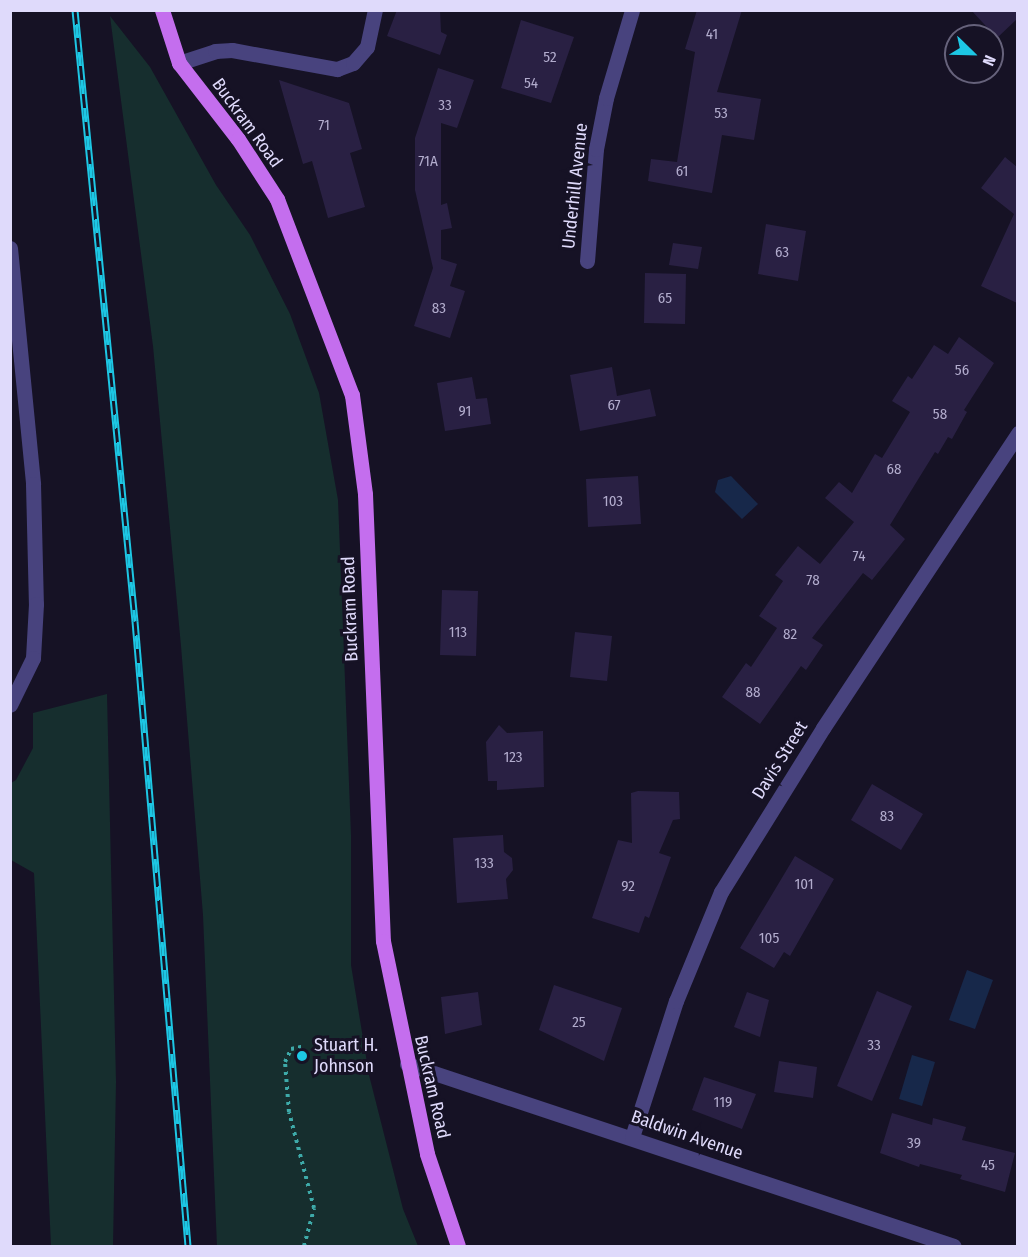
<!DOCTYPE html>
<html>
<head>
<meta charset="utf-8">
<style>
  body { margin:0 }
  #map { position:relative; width:1028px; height:1257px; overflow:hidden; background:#161225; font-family:"Fira Sans Condensed",sans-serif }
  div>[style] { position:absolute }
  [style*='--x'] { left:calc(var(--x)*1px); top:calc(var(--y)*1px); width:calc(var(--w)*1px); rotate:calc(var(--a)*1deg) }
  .green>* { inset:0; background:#162e2e }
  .water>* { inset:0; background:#17284a }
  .building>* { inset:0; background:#292043 }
  .path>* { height:4px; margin-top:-2px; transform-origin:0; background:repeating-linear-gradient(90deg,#3eaaa9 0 3px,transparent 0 7.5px) }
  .minor>* { height:15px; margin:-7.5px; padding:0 7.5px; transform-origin:7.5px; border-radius:7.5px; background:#48437e }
  .major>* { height:15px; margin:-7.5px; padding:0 7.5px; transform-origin:7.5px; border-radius:7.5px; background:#c46eee }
  .rail>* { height:7px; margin-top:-3.5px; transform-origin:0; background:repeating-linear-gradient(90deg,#161225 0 14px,#1dc7e4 0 28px); box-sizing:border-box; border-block:2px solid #1dc7e4 }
  .dots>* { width:16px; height:16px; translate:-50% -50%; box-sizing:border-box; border:3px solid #161225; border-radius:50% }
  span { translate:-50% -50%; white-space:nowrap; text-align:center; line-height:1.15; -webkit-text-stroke:6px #161225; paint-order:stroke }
  .number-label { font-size:15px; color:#b2accd }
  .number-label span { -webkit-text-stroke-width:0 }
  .street-label { font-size:18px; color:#dfdafb }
  .poi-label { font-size:18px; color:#dfdafb }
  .left { translate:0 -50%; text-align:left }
  .frame { position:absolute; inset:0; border:12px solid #dfdafb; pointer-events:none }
  .north { position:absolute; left:944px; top:24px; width:60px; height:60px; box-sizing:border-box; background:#161225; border:2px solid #66627b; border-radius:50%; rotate:113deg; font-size:16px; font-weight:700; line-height:24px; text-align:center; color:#dfdafb }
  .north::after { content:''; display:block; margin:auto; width:21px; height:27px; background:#1dc7e4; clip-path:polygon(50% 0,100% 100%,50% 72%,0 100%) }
</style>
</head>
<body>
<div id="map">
  <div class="green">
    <div style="clip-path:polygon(110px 16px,150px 67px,216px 185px,250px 235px,290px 314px,319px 393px,338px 500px,351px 835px,351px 965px,369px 1075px,403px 1209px,418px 1246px,217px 1246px,203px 915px,181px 646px,153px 346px)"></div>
    <div style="clip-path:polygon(107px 694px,116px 1082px,113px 1246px,51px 1246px,34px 873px,11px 860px,11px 783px,16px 780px,33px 748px,33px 713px)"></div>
  </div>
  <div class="water">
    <div style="clip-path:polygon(731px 476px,758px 504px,742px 519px,715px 492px,718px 480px)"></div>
    <div style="clip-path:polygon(967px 970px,993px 980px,975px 1029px,949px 1020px)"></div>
    <div style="clip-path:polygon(912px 1055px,935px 1062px,922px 1106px,899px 1099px)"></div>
  </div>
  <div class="building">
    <div style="clip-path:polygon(397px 10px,440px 10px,441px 32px,447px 35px,440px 55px,387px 36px)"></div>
    <div style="clip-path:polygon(697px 10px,742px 10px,717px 92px,761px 99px,754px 140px,722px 135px,712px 193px,648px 181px,651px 159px,677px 162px,695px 52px,685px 49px)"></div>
    <div style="clip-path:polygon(971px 10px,1017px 10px,1017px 19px,997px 38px)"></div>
    <div style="clip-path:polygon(521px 20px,574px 37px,551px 103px,501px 88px)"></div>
    <div style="clip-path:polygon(438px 68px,474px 80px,457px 128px,441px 123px,441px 205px,447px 203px,452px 228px,441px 230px,441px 259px,457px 264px,450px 286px,465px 291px,450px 338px,414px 326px,433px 268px,415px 190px,415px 138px)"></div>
    <div style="clip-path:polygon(279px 80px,349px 103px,362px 149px,350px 153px,365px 207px,328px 218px,312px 161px,303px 164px)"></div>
    <div style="clip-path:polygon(1005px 157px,1017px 167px,1017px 303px,981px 286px,1014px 214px,981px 188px)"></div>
    <div style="clip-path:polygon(766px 224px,806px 231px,798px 281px,758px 274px)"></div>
    <div style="clip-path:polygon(673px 243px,702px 247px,698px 269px,669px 265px)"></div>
    <div style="clip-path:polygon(645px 273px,686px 274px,685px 324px,644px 323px)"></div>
    <div style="clip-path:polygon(959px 337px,994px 363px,964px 410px,967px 412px,952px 439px,948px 437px,938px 454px,935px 452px,890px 525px,905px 539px,872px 580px,863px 573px,812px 638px,823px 645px,806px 670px,801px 666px,760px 724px,722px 697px,746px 663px,751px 667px,777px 628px,759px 616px,783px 581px,775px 575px,798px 546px,820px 564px,854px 522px,825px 498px,839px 482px,852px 493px,875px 454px,882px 458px,910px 412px,892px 401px,908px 376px,912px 379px,934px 345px,948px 354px)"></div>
    <div style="clip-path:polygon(612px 367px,617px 396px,650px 389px,656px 416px,580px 431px,570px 375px)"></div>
    <div style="clip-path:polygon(472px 377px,476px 399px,487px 398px,491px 424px,445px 431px,437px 383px)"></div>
    <div style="clip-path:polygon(638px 476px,641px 524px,588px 527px,586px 479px)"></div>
    <div style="clip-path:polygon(442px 590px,478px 591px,476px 656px,440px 655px)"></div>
    <div style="clip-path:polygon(575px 632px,612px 636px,607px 681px,570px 677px)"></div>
    <div style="clip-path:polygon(499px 725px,507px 733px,543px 731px,544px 787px,497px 790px,497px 781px,488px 781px,486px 742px)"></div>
    <div style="clip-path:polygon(872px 784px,923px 814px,901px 850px,851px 820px)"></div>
    <div style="clip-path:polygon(638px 791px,679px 792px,680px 819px,673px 820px,659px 853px,671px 857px,649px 918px,645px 916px,639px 933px,592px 918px,618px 840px,632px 843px,631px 793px)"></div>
    <div style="clip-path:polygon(503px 835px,504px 852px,512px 858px,513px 870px,506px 879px,508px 899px,457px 903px,453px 838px)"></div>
    <div style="clip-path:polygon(795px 856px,834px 879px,790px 956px,784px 952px,774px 968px,740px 948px)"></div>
    <div style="clip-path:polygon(554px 985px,622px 1008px,604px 1061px,539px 1030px)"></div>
    <div style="clip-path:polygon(877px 991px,912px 1006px,872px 1101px,837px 1086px)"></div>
    <div style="clip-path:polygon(478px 992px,482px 1025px,445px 1034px,441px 997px)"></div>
    <div style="clip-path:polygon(747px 992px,769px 1000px,760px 1037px,734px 1027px)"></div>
    <div style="clip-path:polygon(779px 1061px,817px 1067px,813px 1098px,774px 1092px)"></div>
    <div style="clip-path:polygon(704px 1077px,756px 1094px,742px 1129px,692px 1110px)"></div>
    <div style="clip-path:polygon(892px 1113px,932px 1125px,933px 1118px,966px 1127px,962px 1140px,1015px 1153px,1005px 1192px,960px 1179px,962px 1175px,920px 1164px,919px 1167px,880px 1153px)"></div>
  </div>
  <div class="path">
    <div style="--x:304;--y:1246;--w:39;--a:-75"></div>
    <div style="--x:314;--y:1208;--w:99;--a:-104.6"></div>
    <div style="--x:289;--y:1112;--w:50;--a:-94.6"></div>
    <div style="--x:285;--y:1062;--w:14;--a:-65"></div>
    <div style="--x:291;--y:1049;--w:14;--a:-12"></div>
  </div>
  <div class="minor">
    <div style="--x:179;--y:63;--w:38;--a:-18"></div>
    <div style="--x:215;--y:51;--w:17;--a:-3"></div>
    <div style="--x:232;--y:50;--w:107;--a:10.3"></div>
    <div style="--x:337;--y:69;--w:17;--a:-21"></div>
    <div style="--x:353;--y:63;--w:21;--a:-49"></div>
    <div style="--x:367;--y:47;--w:38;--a:-78"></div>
    <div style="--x:10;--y:248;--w:237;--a:84.4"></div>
    <div style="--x:33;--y:484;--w:120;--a:88.6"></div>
    <div style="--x:36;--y:604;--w:54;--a:93.2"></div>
    <div style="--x:33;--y:658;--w:52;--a:116.1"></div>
    <div style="--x:587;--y:261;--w:112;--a:-85.4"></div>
    <div style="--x:596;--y:149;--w:52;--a:-78.9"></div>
    <div style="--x:606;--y:98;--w:92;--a:-73.5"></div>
    <div style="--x:407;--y:1064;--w:576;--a:18.4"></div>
    <div style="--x:632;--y:1137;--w:143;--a:-72.1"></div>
    <div style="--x:676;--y:1001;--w:118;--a:-67.6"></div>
    <div style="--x:721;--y:892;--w:193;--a:-58.1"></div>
    <div style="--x:823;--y:728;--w:354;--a:-56.5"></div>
  </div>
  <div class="major">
    <div style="--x:162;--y:10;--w:56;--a:72.2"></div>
    <div style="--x:179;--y:63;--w:96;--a:52.2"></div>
    <div style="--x:238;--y:139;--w:72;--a:57"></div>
    <div style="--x:277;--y:199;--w:210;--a:69.1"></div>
    <div style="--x:352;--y:395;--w:100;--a:82.5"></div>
    <div style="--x:365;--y:494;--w:447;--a:87.7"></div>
    <div style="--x:383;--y:941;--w:217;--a:78.3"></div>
    <div style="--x:427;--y:1154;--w:97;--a:71.4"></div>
  </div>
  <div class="rail">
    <div style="--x:75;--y:10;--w:614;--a:84.39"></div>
    <div style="--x:135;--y:621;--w:627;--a:85.15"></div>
  </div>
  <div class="dots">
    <div style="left:302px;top:1056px;background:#1dc7e4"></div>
  </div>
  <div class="number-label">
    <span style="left:712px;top:35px">41</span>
    <span style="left:550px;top:58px">52</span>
    <span style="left:531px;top:84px">54</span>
    <span style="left:445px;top:106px">33</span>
    <span style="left:721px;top:114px">53</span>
    <span style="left:324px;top:126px">71</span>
    <span style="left:428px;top:162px">71A</span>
    <span style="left:682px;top:172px">61</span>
    <span style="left:782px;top:253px">63</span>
    <span style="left:665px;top:299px">65</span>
    <span style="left:439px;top:309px">83</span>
    <span style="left:962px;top:371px">56</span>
    <span style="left:614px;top:406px">67</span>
    <span style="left:465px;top:412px">91</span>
    <span style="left:940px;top:415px">58</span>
    <span style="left:894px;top:470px">68</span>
    <span style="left:613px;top:502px">103</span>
    <span style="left:859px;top:557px">74</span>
    <span style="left:813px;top:581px">78</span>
    <span style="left:458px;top:633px">113</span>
    <span style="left:790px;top:635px">82</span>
    <span style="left:753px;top:693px">88</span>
    <span style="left:513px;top:758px">123</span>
    <span style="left:887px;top:817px">83</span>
    <span style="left:484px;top:864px">133</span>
    <span style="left:804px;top:885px">101</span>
    <span style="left:628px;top:887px">92</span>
    <span style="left:769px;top:939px">105</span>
    <span style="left:579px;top:1023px">25</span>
    <span style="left:874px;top:1046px">33</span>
    <span style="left:723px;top:1103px">119</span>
    <span style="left:914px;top:1144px">39</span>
    <span style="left:988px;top:1166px">45</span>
  </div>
  <div class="street-label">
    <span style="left:247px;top:123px;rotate:54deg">Buckram Road</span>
    <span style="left:575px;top:186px;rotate:-84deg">Underhill Avenue</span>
    <span style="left:350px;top:609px;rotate:-92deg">Buckram Road</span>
    <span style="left:780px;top:760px;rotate:-58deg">Davis Street</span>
    <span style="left:432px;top:1087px;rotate:77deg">Buckram Road</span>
    <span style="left:687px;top:1135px;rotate:19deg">Baldwin Avenue</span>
  </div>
  <div class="poi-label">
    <span class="left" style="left:314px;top:1056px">Stuart H.<br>Johnson</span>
  </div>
  <div class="frame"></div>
  <div class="north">N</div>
</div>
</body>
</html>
